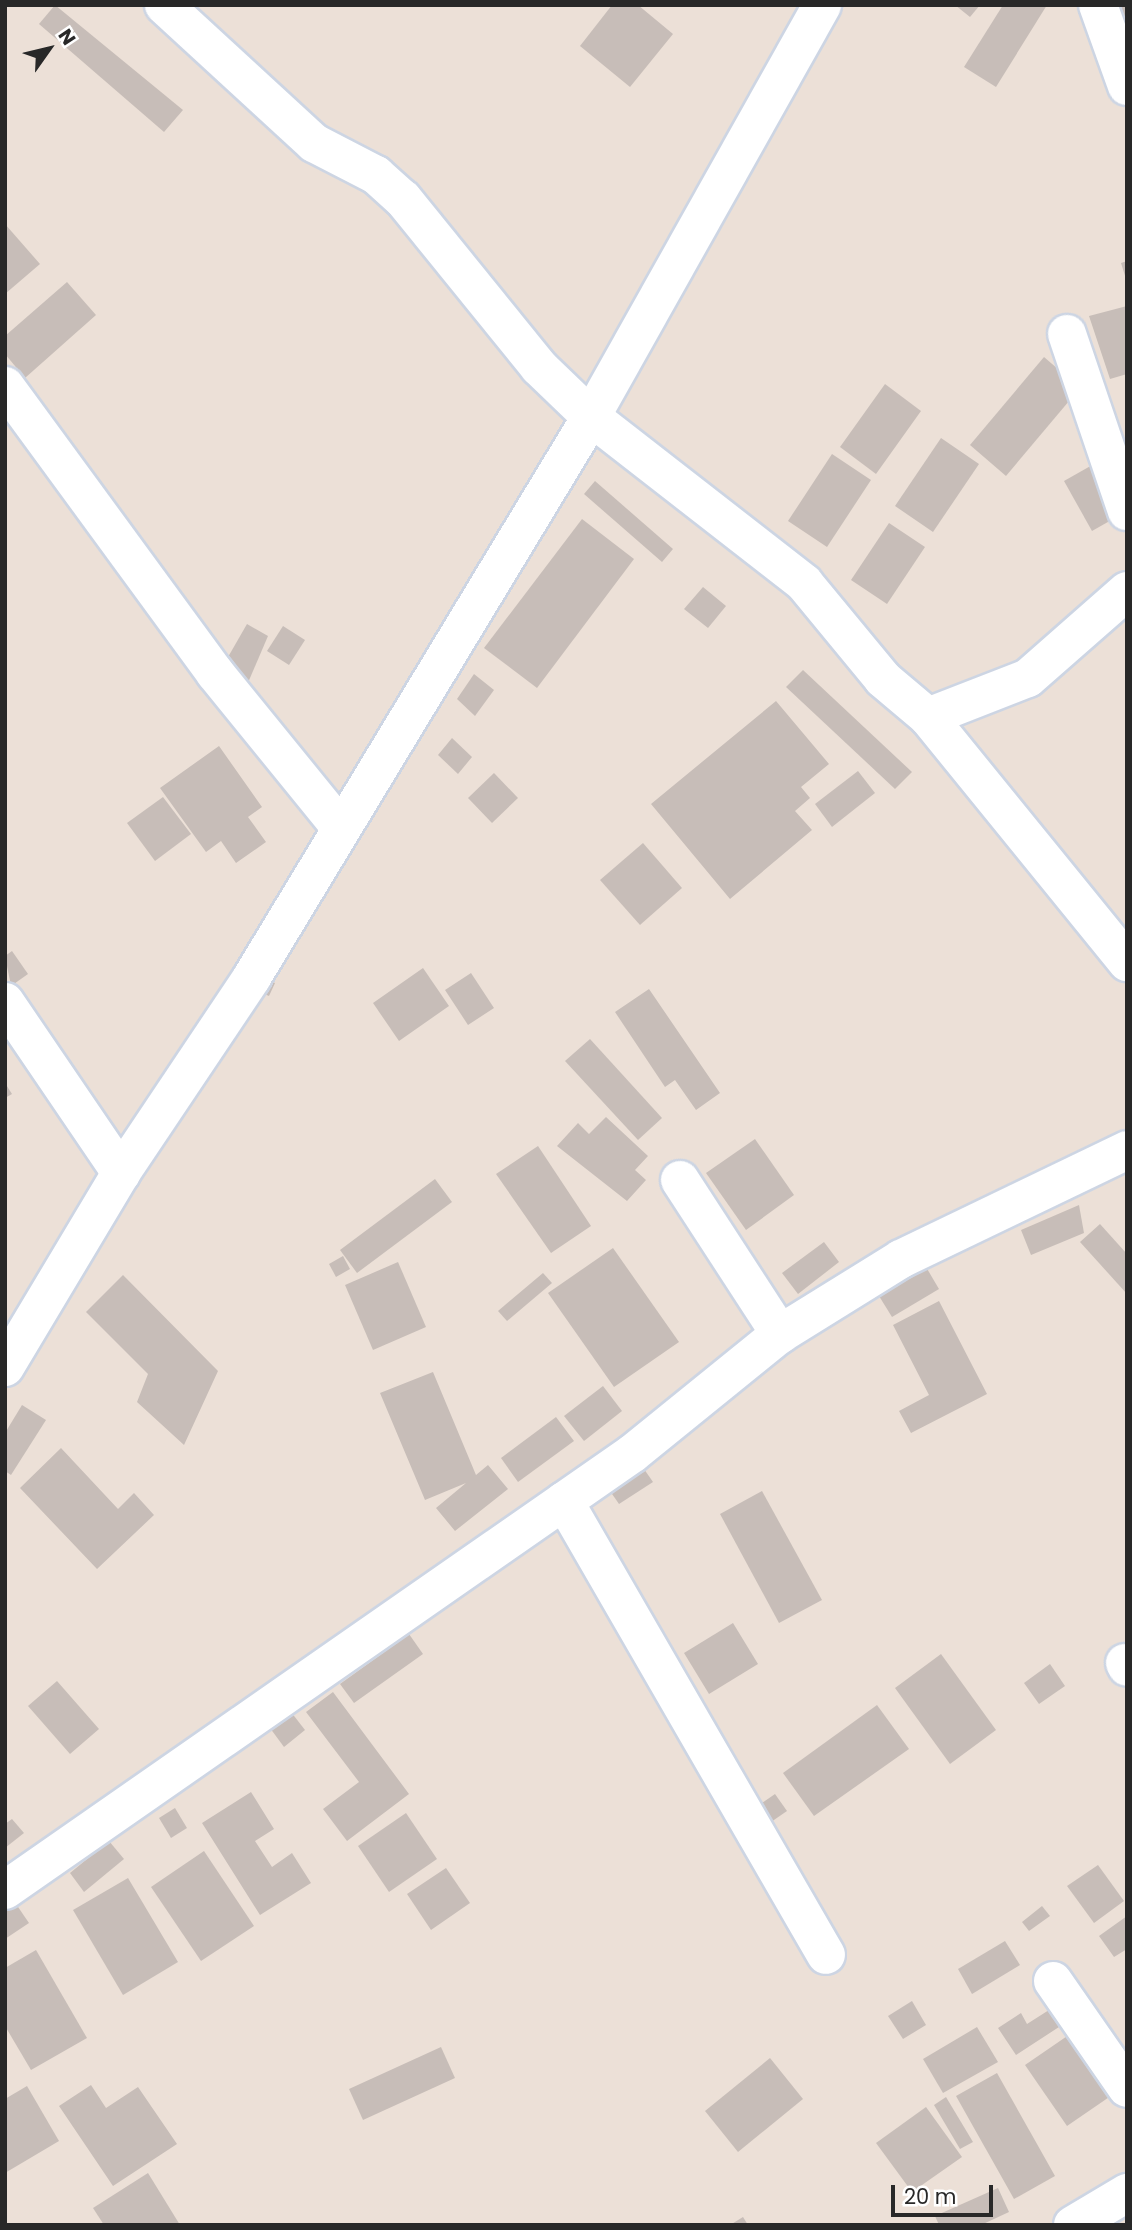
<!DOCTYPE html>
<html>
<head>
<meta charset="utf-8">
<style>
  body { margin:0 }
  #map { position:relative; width:1132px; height:2230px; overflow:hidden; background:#ece0d7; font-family:Poppins,sans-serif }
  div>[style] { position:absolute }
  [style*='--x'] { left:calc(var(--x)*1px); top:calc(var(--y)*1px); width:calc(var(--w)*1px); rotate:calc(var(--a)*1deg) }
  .building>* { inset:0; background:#c7bdb8 }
  .roads { filter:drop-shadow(2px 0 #cdd5e3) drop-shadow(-2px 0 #cdd5e3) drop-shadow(0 2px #cdd5e3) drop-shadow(0 -2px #cdd5e3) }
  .minor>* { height:38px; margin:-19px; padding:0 19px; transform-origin:19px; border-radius:19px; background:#fff }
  span { translate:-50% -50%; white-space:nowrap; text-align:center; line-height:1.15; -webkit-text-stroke:5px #fff; paint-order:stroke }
  .frame { position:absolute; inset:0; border:7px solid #282828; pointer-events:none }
  .north { position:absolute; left:14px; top:14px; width:70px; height:70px; -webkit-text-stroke:5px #fff; paint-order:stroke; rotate:56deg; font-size:19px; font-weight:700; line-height:28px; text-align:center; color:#282828 }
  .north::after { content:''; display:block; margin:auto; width:24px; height:32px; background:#282828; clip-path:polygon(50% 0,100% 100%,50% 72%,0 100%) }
  .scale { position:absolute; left:891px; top:2185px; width:102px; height:32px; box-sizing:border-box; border:4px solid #282828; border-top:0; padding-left:9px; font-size:21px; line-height:24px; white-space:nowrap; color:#282828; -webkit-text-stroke:5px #fff; paint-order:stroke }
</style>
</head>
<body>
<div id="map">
  <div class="building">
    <div style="clip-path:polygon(55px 5px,183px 110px,164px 132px,39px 24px)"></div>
    <div style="clip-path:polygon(612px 5px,638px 5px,673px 34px,630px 87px,580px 46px)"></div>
    <div style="clip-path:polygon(955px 5px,980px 5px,970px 17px)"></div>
    <div style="clip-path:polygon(1003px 5px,1047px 5px,996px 87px,964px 67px)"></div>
    <div style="clip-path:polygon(1122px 5px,1127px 5px,1127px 30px,1107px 24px)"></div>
    <div style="clip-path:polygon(5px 224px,40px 264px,5px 294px)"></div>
    <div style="clip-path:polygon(1127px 261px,1127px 279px,1126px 279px,1121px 263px)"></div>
    <div style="clip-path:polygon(67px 282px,96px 315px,25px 378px,5px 354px,5px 336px)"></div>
    <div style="clip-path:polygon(1127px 306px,1127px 374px,1110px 379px,1089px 316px)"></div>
    <div style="clip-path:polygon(1044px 357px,1080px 388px,1006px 476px,970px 445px)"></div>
    <div style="clip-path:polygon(885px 384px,921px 411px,876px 474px,840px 447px)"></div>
    <div style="clip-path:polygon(941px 438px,979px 464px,933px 532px,895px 506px)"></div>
    <div style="clip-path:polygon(832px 454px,871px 480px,827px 547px,788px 521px)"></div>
    <div style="clip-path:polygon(1094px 464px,1122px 514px,1092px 531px,1064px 481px)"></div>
    <div style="clip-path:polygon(595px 481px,673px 549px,662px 562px,584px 494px)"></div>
    <div style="clip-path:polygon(582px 519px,634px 559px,537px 688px,484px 648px)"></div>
    <div style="clip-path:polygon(889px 523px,925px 547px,887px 604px,851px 580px)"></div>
    <div style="clip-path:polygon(703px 587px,726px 606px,708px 628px,684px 609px)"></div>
    <div style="clip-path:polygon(247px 624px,268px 636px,247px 685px,220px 671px)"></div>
    <div style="clip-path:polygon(283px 626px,305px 640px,289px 665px,267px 651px)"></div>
    <div style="clip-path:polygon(803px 670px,912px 772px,895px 789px,786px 687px)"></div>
    <div style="clip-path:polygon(474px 674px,494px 690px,475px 716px,457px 699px)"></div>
    <div style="clip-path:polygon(776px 701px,829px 764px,801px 787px,810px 798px,795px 811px,812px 830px,730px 899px,651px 804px)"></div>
    <div style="clip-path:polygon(452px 738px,472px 757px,458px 774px,438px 755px)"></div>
    <div style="clip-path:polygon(219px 746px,262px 807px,248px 817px,266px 842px,236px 863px,221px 841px,206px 852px,160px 788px)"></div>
    <div style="clip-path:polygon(858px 771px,875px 793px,832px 827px,815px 804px)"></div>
    <div style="clip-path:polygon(494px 773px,518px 798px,492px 823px,468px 798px)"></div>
    <div style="clip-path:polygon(163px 797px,191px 834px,155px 861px,127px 823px)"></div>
    <div style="clip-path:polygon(643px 843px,682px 888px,640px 925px,600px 880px)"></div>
    <div style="clip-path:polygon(12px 951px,28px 974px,11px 986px,5px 956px)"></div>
    <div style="clip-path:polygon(423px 968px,449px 1006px,399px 1041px,373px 1003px)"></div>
    <div style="clip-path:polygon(471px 973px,494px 1008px,468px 1025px,445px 990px)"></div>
    <div style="clip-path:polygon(260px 976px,275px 983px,269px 996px,255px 990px)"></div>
    <div style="clip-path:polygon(649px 989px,720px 1093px,696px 1110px,675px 1080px,665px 1087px,615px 1012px)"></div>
    <div style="clip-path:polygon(590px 1039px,662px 1118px,638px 1140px,565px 1061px)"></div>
    <div style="clip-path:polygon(5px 1083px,12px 1094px,5px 1098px)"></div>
    <div style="clip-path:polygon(606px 1117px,648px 1156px,635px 1170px,646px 1180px,627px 1201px,557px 1146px,578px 1123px,589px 1134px)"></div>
    <div style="clip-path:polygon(755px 1139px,794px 1195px,746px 1230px,706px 1173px)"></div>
    <div style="clip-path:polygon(538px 1146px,591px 1226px,551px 1253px,496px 1174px)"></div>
    <div style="clip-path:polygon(435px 1179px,452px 1202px,357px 1273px,340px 1250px)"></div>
    <div style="clip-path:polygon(1079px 1205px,1084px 1233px,1031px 1255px,1021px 1230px)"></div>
    <div style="clip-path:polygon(1100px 1224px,1127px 1254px,1127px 1294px,1080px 1242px)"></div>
    <div style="clip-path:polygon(824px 1242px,839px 1262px,798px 1294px,782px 1273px)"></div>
    <div style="clip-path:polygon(613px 1248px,679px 1342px,614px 1387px,548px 1293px)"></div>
    <div style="clip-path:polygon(343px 1256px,350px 1269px,336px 1277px,329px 1264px)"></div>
    <div style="clip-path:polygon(398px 1262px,426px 1327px,373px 1350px,345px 1285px)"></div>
    <div style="clip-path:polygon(926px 1267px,939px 1289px,892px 1317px,879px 1296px)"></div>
    <div style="clip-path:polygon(543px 1273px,552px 1283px,507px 1321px,498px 1311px)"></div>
    <div style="clip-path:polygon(123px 1275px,218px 1371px,184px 1445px,137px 1402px,148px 1374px,86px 1312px)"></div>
    <div style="clip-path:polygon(939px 1301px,987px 1394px,911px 1433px,899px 1411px,929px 1395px,893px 1325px)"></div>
    <div style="clip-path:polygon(433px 1372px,476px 1475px,488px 1465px,508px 1489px,455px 1531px,436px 1508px,466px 1483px,425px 1500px,380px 1393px)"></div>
    <div style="clip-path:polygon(603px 1386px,622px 1411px,584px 1441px,564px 1416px)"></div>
    <div style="clip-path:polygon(22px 1405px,46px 1420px,11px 1475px,5px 1471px,5px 1433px)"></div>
    <div style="clip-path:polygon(556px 1417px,574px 1441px,518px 1482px,501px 1458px)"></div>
    <div style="clip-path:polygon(61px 1448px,118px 1509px,134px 1493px,154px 1515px,97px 1569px,20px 1488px)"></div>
    <div style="clip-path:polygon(644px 1469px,653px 1482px,619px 1504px,610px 1491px)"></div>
    <div style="clip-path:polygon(762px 1491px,822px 1600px,779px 1623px,720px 1514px)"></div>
    <div style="clip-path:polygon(733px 1623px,758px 1664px,709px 1694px,684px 1653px)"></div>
    <div style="clip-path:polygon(409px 1634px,423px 1654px,354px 1703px,340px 1684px)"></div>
    <div style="clip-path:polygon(941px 1654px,996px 1730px,950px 1764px,895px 1688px)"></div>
    <div style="clip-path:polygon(1050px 1664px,1065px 1686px,1039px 1704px,1024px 1683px)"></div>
    <div style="clip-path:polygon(57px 1681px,99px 1729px,70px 1754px,28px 1706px)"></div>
    <div style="clip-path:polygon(333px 1692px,409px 1794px,347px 1841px,323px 1809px,359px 1782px,306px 1712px)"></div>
    <div style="clip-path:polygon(877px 1705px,909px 1749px,814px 1816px,783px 1773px)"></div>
    <div style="clip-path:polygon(291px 1712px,305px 1730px,284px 1747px,270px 1728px)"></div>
    <div style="clip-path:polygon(251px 1792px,274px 1829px,255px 1841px,272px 1867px,292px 1853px,311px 1883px,260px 1915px,202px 1823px)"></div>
    <div style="clip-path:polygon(775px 1794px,787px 1811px,771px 1822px,759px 1805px)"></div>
    <div style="clip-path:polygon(175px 1808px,187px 1828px,171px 1838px,159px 1818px)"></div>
    <div style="clip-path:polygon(406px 1813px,437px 1859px,389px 1892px,358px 1846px)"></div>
    <div style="clip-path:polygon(12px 1819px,24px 1833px,5px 1848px,5px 1824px)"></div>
    <div style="clip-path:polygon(109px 1841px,124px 1859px,84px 1892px,70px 1873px)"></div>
    <div style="clip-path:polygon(204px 1851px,254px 1926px,201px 1961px,151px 1887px)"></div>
    <div style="clip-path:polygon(1098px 1865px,1124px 1901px,1094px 1923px,1067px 1886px)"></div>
    <div style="clip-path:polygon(446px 1868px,470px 1903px,431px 1930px,407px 1894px)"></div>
    <div style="clip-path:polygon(128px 1878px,178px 1962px,123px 1995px,73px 1910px)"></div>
    <div style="clip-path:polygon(16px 1904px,29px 1923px,5px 1939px,5px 1911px)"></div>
    <div style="clip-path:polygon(1042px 1906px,1050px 1916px,1029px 1931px,1022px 1922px)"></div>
    <div style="clip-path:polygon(1127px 1916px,1127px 1949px,1114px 1957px,1099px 1936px)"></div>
    <div style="clip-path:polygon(1005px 1941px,1020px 1965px,972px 1994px,958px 1969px)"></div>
    <div style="clip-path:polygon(36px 1950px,87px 2038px,31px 2070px,5px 2026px,5px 1968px)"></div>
    <div style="clip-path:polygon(912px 2001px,926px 2025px,903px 2039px,888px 2016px)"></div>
    <div style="clip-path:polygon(1049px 2010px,1059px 2027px,1016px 2055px,998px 2028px,1021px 2013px,1027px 2024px)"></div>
    <div style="clip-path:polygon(977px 2027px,998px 2062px,943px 2093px,923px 2059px)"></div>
    <div style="clip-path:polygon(1076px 2030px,1118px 2091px,1067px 2126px,1025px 2065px)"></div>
    <div style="clip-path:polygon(441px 2047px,455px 2078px,363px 2120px,349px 2089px)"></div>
    <div style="clip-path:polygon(770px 2058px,803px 2099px,738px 2152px,705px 2111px)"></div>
    <div style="clip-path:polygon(997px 2073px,1055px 2176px,1014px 2199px,956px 2096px)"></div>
    <div style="clip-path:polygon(91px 2085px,106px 2108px,138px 2087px,177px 2144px,113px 2186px,59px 2106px)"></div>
    <div style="clip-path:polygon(27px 2086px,59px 2141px,5px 2173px,5px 2099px)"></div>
    <div style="clip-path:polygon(946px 2097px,973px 2142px,960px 2149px,934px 2105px)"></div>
    <div style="clip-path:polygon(926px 2107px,962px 2157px,912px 2192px,876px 2143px)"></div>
    <div style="clip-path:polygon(148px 2173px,180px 2225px,104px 2225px,93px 2208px)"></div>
    <div style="clip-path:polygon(998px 2188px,1009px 2212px,981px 2225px,939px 2225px,935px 2216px)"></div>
    <div style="clip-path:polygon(743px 2217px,748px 2225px,730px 2225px)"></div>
  </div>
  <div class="roads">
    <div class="minor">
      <div style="--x:164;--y:5;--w:204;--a:42.6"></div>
      <div style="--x:314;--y:143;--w:70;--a:27.3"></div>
      <div style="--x:376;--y:175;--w:36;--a:42"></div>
      <div style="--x:403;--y:199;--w:216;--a:51"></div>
      <div style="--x:539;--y:367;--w:72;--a:43.9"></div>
      <div style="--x:591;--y:417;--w:270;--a:37.9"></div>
      <div style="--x:804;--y:583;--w:124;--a:50.5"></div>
      <div style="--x:883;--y:679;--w:59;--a:40.2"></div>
      <div style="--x:928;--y:717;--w:316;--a:50.9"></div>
      <div style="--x:1098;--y:5;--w:86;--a:70.3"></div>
      <div style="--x:1067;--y:334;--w:187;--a:71.3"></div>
      <div style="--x:5;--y:386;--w:356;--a:53.8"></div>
      <div style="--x:215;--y:673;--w:200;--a:50.9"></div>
      <div style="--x:928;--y:717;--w:107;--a:-21.3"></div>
      <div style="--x:1028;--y:678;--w:132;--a:-41.3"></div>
      <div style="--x:5;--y:1002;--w:207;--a:55.8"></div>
      <div style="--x:680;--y:1180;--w:184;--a:57"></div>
      <div style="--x:5;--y:1367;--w:226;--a:-59.1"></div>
      <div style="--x:121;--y:1173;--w:236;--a:-56.2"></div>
      <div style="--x:252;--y:977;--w:655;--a:-58.81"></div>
      <div style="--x:591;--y:417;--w:472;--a:-60.7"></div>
      <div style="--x:564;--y:1501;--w:524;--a:60.01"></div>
      <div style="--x:1125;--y:1663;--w:4;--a:63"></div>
      <div style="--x:5;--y:1890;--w:765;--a:-34.83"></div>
      <div style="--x:633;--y:1453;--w:189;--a:-39"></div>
      <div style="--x:780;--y:1334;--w:142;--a:-31.8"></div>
      <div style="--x:901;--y:1259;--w:251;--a:-25.7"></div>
      <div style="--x:1053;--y:1981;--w:130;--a:55.3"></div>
      <div style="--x:1073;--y:2225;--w:63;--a:-30.7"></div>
    </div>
  </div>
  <div class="frame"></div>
  <div class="north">N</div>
  <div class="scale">20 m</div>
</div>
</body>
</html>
